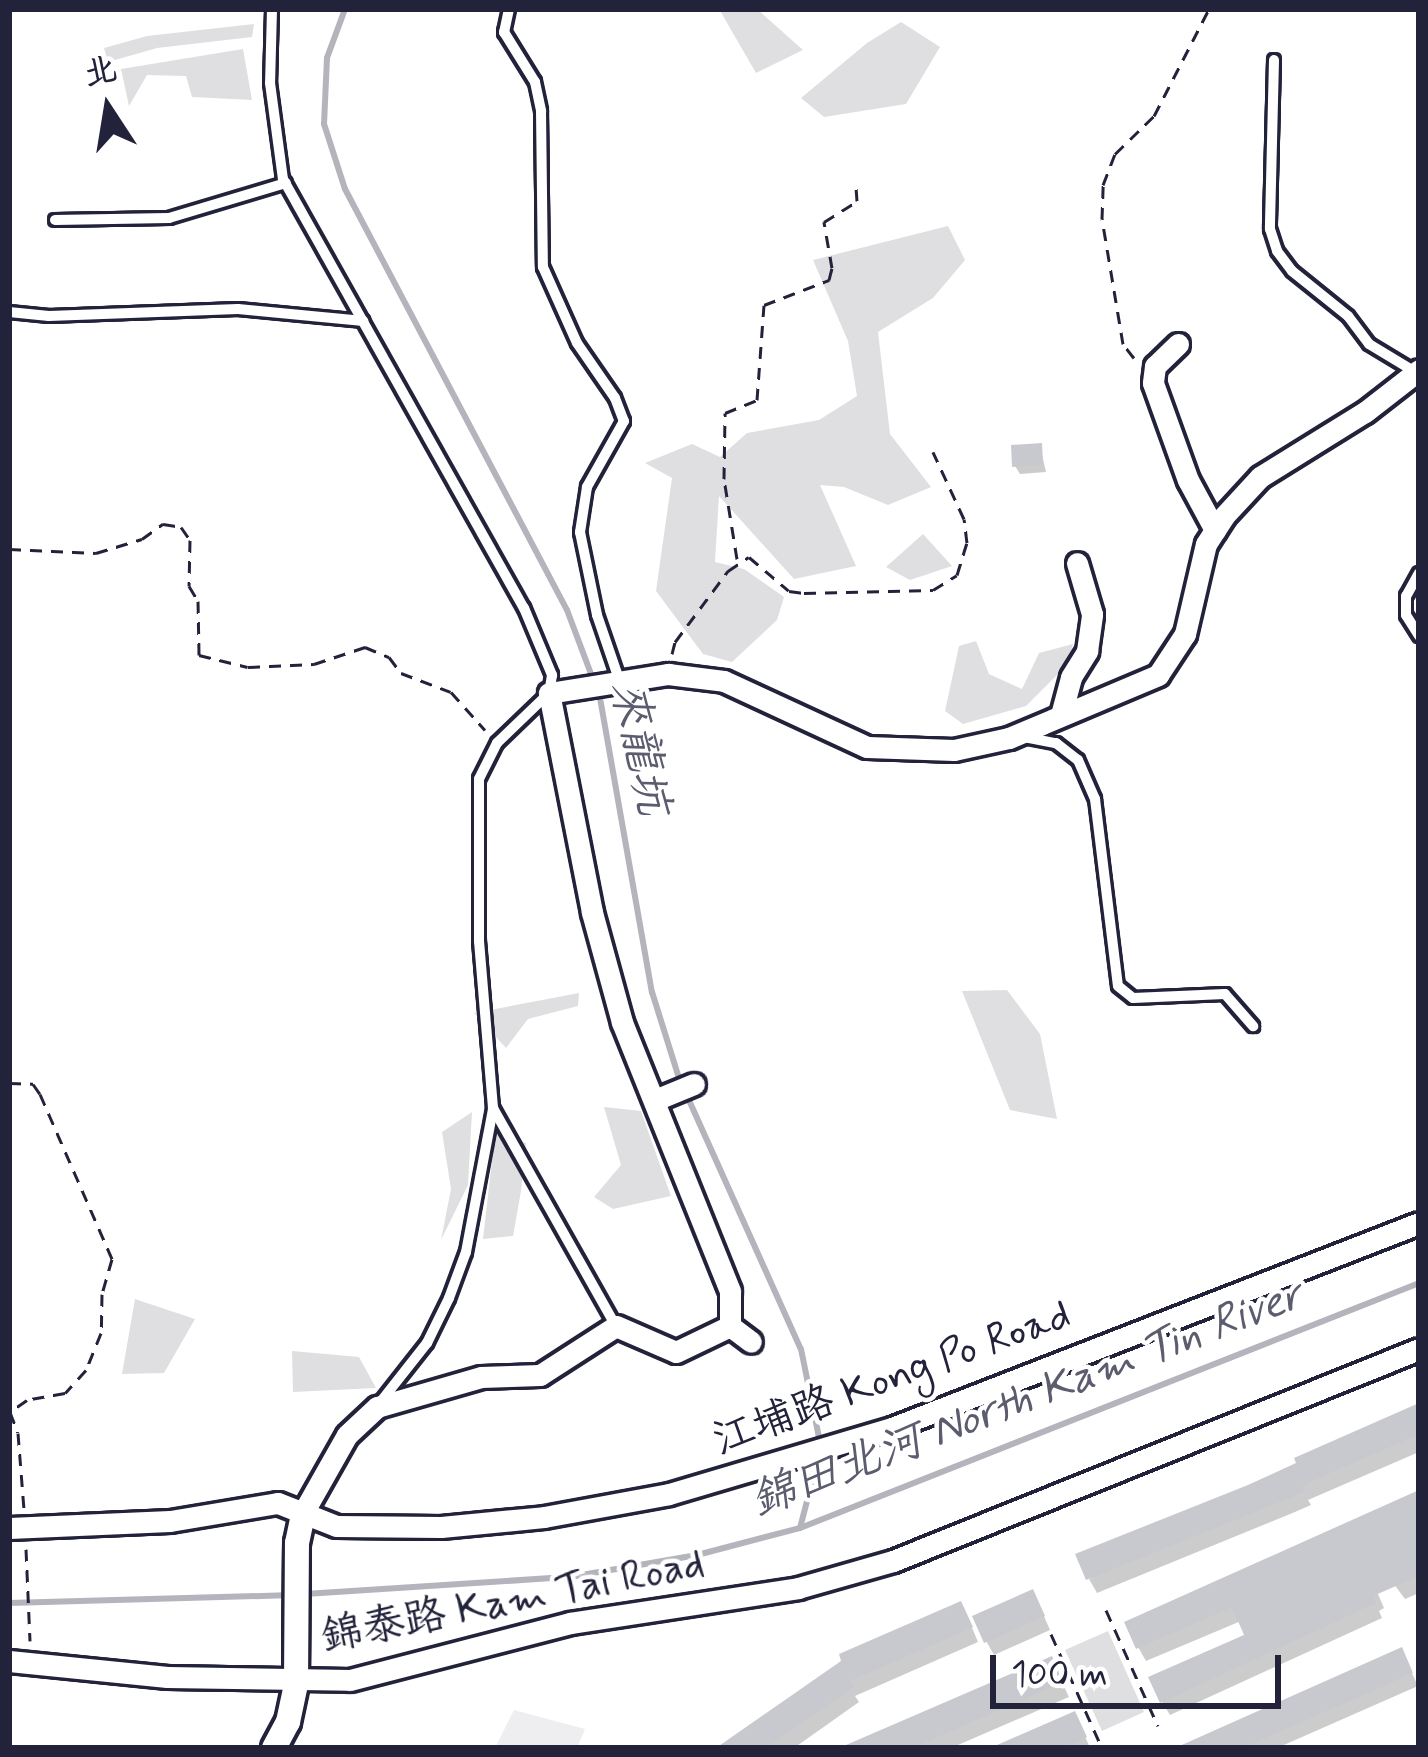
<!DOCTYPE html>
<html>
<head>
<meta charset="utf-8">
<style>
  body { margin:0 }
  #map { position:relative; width:1428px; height:1757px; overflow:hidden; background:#fff; font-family:Mynerve,"LXGW WenKai TC",sans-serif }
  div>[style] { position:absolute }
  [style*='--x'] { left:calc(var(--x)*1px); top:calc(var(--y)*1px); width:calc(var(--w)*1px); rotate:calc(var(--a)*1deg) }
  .built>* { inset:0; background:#eeeef1 }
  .green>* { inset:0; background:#dfdfe2 }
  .shadow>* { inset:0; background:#0003 }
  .stream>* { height:6px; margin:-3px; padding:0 3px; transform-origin:3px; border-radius:3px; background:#b4b4bc }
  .building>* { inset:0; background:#c8c8cf }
  .path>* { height:3px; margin-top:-1.5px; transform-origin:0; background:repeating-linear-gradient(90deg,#22223b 0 12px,transparent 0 21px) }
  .roads { filter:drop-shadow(3px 0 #22223b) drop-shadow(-3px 0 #22223b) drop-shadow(0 3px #22223b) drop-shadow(0 -3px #22223b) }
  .service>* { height:10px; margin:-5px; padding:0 5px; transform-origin:5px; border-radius:5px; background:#fff }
  .minor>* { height:21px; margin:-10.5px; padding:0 10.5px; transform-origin:10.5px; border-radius:10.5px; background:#fff }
  .tertiary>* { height:24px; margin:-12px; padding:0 12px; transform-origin:12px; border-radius:12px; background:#fff }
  span { translate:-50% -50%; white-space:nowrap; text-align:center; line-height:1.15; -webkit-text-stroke:9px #fff; paint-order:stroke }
  .street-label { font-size:42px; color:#22223b }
  .water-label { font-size:45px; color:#5c5c6f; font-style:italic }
  .frame { position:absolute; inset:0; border:12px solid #22223b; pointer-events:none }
  .north { position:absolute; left:48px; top:48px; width:120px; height:120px; -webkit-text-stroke:9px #fff; paint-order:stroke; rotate:348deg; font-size:33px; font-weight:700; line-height:48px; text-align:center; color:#22223b }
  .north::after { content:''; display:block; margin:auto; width:42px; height:54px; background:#22223b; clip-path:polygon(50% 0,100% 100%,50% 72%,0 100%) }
  .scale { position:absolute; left:990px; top:1655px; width:291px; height:54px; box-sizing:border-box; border:6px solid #22223b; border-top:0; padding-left:15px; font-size:36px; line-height:42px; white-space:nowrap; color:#22223b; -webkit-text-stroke:9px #fff; paint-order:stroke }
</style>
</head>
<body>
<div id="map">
  <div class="built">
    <div style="clip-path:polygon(514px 1710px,585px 1729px,577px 1748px,495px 1748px)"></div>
  </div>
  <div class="green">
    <div style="clip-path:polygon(719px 9px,757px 9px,803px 50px,756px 73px)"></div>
    <div style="clip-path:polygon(901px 22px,940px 47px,906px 104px,824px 117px,801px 98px,867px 43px)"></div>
    <div style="clip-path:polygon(254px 24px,252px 37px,157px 48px,108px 62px,104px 48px,147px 36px)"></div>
    <div style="clip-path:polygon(243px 49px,252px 100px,192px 97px,186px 76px,147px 75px,129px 106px,121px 69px)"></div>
    <div style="clip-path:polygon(948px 226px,965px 260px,933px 298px,878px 332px,890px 434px,931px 487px,888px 505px,844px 487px,820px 485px,856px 566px,794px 579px,719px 496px,715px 562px,744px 569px,784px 597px,777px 620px,732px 662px,703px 654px,656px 591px,672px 478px,645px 463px,692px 444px,720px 457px,747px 433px,819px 420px,857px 396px,848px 341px,813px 260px)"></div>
    <div style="clip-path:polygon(923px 534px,952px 566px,910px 580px,886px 567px)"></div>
    <div style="clip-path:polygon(976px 641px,989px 674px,1022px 689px,1039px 653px,1073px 644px,1068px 664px,1026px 706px,963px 724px,945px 711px,959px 646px)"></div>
    <div style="clip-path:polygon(1007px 990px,1040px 1034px,1057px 1119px,1010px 1110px,962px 991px)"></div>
    <div style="clip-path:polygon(579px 993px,578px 1006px,528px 1019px,506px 1048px,474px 1013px)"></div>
    <div style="clip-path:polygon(604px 1107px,641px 1111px,671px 1196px,613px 1209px,594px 1197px,621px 1165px)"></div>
    <div style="clip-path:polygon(472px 1112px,468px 1185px,441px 1240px,451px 1189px,442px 1132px)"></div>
    <div style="clip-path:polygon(495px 1134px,526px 1143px,521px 1191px,513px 1236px,483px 1239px)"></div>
    <div style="clip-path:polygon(135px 1299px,195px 1319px,164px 1373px,122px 1374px)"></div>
    <div style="clip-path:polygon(292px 1351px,359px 1357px,376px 1388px,293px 1392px)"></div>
    <div style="clip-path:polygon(1108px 1631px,1144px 1712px,1102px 1731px,1065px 1650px)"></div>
  </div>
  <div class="shadow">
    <div style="clip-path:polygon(1040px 446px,1046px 472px,1020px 474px,1015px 466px)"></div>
    <div style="clip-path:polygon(1419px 1404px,1419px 1452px,1308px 1500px,1311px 1505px,1295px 1512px,1097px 1593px,1089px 1579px,1249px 1487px)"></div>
    <div style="clip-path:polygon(1419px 1493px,1419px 1593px,1405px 1599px,1379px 1564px,1368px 1571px,1384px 1608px,1379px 1611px,1382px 1618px,1170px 1715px,1162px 1702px,1248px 1637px,1241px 1621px,1146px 1661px,1138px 1647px)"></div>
    <div style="clip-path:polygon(1040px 1607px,1050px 1630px,994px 1655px,986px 1641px)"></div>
    <div style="clip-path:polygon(968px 1618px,978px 1642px,855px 1696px,859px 1702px,794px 1748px,721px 1748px)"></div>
    <div style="clip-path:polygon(1401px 1650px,1418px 1686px,1277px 1748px,1182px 1748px)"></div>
    <div style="clip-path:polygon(1058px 1674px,1069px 1697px,951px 1748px,866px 1748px)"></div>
    <div style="clip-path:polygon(1082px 1729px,1090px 1748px,997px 1748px)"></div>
  </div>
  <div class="stream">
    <div style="--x:345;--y:9;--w:52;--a:110.2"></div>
    <div style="--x:327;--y:58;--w:66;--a:92.6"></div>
    <div style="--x:324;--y:124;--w:68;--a:72.1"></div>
    <div style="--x:345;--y:189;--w:476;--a:62.2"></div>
    <div style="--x:567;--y:610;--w:94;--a:69.4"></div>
    <div style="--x:600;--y:698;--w:299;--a:80"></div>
    <div style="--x:652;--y:992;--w:90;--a:72.6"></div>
    <div style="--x:679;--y:1078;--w:297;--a:65.8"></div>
    <div style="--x:801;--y:1349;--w:95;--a:78.5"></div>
    <div style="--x:800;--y:1528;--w:75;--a:-75.4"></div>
    <div style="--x:305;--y:1594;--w:266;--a:-3.7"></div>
    <div style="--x:570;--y:1577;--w:129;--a:-9.8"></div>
    <div style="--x:697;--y:1555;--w:106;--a:-14.7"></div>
    <div style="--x:800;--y:1528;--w:666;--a:-21.59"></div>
    <div style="--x:9;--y:1603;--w:283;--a:-1.6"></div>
  </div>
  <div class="building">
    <div style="clip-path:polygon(1042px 443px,1043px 464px,1012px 467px,1011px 445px)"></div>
    <div style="clip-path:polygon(1419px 1403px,1419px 1434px,1303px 1485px,1305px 1491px,1287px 1499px,1086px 1580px,1075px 1554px,1248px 1485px,1296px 1463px,1294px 1458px)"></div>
    <div style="clip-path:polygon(1419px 1490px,1419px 1576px,1373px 1596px,1376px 1603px,1160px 1703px,1148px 1677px,1244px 1635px,1232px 1607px,1136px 1649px,1124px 1622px)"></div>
    <div style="clip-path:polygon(1033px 1589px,1045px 1616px,984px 1643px,972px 1616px)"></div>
    <div style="clip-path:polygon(961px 1601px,973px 1627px,850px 1681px,854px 1687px,766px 1748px,716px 1748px,841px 1661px,839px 1654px)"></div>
    <div style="clip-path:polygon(1402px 1647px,1413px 1673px,1247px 1746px,1175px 1748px)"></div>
    <div style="clip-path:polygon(1052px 1656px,1063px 1682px,924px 1743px,912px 1748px,839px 1748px)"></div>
    <div style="clip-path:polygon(1075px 1711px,1087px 1737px,1062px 1748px,990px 1748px)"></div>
  </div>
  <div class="path">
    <div style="--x:1134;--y:358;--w:18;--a:-128"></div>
    <div style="--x:1123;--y:344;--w:127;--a:-99.5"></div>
    <div style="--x:1102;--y:219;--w:34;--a:-88"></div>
    <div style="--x:1103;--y:185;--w:33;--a:-69"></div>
    <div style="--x:1115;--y:154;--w:54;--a:-44.3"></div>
    <div style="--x:1154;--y:116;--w:120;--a:-62.8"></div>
    <div style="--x:9;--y:549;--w:87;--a:2.6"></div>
    <div style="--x:96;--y:553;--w:48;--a:-16.9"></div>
    <div style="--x:142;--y:539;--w:26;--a:-36"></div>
    <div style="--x:163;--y:524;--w:18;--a:9"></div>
    <div style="--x:181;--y:527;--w:16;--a:55"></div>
    <div style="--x:190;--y:540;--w:46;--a:91.2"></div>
    <div style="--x:189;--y:586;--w:17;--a:59"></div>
    <div style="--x:198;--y:601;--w:54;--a:88.9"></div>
    <div style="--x:199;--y:655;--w:50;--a:13.8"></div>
    <div style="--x:248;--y:667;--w:66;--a:-2.6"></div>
    <div style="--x:314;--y:664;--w:54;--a:-18.4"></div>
    <div style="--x:365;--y:647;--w:26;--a:23"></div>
    <div style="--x:389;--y:657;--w:20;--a:53"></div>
    <div style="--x:401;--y:673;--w:53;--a:20.8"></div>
    <div style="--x:451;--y:692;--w:51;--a:48.2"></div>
    <div style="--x:737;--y:559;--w:81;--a:-99.2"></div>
    <div style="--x:724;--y:479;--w:66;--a:-89.1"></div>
    <div style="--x:725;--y:413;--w:35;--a:-22"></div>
    <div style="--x:757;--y:400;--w:95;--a:-85.8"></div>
    <div style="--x:764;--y:305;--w:70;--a:-21"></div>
    <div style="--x:829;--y:280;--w:12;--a:-76"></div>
    <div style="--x:832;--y:268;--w:47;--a:-99.9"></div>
    <div style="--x:824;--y:222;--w:39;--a:-32"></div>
    <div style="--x:857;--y:201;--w:14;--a:-94"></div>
    <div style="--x:672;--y:654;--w:12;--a:-76"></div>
    <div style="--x:675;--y:642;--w:89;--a:-53.3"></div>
    <div style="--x:728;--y:571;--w:25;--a:-34"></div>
    <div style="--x:749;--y:557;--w:52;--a:40.4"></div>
    <div style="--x:789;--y:591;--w:15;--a:8"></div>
    <div style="--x:804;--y:593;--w:129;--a:-1.3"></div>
    <div style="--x:933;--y:590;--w:28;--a:-32"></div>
    <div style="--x:957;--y:575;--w:34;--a:-73"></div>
    <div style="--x:967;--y:543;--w:24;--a:-97"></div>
    <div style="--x:964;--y:519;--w:74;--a:-114.8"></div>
    <div style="--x:9;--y:1083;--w:24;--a:2"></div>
    <div style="--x:33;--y:1084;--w:12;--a:55"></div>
    <div style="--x:40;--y:1094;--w:180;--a:66.4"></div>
    <div style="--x:112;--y:1259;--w:36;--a:106"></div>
    <div style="--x:102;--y:1294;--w:39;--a:91"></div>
    <div style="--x:101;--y:1333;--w:40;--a:112"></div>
    <div style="--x:86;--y:1370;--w:31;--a:132"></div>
    <div style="--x:65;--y:1393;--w:39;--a:170"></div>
    <div style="--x:27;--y:1400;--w:21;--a:145"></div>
    <div style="--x:10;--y:1412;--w:22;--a:69"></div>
    <div style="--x:18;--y:1433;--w:76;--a:85.5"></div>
    <div style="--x:26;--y:1549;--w:92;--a:87.5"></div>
    <div style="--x:1106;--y:1610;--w:127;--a:65.9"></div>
    <div style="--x:1051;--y:1634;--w:125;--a:65.9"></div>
  </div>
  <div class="roads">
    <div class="service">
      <div style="--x:272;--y:9;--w:74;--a:91.5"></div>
      <div style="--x:270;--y:83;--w:97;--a:82.3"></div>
      <div style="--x:283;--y:179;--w:492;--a:60.7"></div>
      <div style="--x:524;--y:608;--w:73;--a:67.3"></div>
      <div style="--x:552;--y:675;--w:18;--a:99"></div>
      <div style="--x:549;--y:693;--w:72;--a:136.1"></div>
      <div style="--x:497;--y:743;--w:40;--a:116.6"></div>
      <div style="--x:479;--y:779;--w:162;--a:90"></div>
      <div style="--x:479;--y:941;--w:168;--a:85.2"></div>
      <div style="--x:493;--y:1108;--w:250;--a:60.6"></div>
      <div style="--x:509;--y:9;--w:24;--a:102"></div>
      <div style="--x:504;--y:32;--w:59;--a:58.2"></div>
      <div style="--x:535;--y:82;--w:30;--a:78"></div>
      <div style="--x:541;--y:111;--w:156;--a:89.3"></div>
      <div style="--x:543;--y:267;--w:83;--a:65.9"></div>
      <div style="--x:577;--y:343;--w:67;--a:55.4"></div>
      <div style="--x:615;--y:398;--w:25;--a:69"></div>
      <div style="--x:624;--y:421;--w:76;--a:119.3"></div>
      <div style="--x:587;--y:487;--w:46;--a:98.8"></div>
      <div style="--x:580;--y:532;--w:85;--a:78.4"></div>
      <div style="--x:597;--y:615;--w:71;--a:71.1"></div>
      <div style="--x:1274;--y:60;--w:169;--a:91.4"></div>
      <div style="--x:1270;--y:229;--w:23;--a:72"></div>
      <div style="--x:1277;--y:251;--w:25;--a:53"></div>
      <div style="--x:1292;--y:271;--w:72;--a:38.8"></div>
      <div style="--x:1348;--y:316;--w:35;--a:53"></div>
      <div style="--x:1369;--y:344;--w:56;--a:31.1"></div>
      <div style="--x:55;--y:220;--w:114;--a:-1"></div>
      <div style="--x:169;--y:218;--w:122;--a:-16.7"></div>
      <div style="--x:9;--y:312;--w:40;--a:5.7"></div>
      <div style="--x:49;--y:316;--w:189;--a:-2.1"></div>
      <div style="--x:238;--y:309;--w:126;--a:5.5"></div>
      <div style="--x:1419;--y:573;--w:26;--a:119"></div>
      <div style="--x:1406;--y:596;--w:19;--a:90"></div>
      <div style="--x:1406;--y:615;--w:25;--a:58"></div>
      <div style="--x:1024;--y:737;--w:33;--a:11"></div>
      <div style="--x:1056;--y:743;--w:28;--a:38"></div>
      <div style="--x:1078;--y:760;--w:43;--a:66.4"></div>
      <div style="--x:1095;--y:799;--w:188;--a:83"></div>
      <div style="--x:1118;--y:986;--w:19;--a:39"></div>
      <div style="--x:1133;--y:998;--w:92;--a:-2.5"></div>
      <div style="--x:1225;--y:994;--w:43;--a:48.8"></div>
      <div style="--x:382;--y:1400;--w:73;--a:-51.7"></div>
      <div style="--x:427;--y:1343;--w:50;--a:-63.9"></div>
      <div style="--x:449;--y:1298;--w:49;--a:-69.7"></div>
      <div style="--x:466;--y:1252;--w:146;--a:-79.3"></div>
    </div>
    <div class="minor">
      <div style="--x:1178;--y:344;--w:32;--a:136"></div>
      <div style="--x:1155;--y:366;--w:17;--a:97"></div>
      <div style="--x:1153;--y:383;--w:103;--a:70.2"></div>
      <div style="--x:1188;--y:480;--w:57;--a:61.6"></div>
      <div style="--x:1061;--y:715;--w:39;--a:-75"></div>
      <div style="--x:1071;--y:677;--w:31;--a:-58"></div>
      <div style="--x:1087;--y:651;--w:37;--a:-82"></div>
      <div style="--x:1092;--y:614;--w:53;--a:-106.4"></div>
      <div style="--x:655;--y:1100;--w:42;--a:-22.3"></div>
      <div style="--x:730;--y:1326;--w:26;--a:37"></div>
      <div style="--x:304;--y:1511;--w:87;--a:-60.5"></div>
      <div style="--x:347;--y:1435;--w:41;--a:-43"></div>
      <div style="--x:377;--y:1407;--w:108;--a:-16.1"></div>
      <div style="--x:481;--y:1377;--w:59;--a:-1.9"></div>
      <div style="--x:540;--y:1375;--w:90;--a:-32.8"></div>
      <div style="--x:616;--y:1326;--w:65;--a:23.4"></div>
      <div style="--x:676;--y:1352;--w:60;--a:-25.7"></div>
      <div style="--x:730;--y:1326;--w:35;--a:-90"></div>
      <div style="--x:730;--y:1291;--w:290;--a:-111.9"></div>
      <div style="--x:622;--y:1022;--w:114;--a:-105.3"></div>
      <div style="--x:592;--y:912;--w:223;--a:-101.1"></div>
      <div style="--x:549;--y:693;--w:121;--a:-9.1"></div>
      <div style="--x:668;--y:674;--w:56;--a:7.1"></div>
      <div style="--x:724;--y:681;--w:157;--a:24.8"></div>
      <div style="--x:867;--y:747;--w:87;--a:2"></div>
      <div style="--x:954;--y:750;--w:56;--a:-12.3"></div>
      <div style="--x:1009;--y:738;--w:162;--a:-22.9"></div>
      <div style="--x:1158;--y:675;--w:49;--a:-56.6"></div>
      <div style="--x:1185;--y:634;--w:92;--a:-76.9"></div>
      <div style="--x:1206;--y:544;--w:33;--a:-57"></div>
      <div style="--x:1224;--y:516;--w:53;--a:-47.3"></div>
      <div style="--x:1260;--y:477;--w:123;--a:-31.8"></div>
      <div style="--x:1365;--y:412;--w:68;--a:-37.9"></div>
      <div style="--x:9;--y:1528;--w:161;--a:-2.5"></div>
      <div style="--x:170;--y:1521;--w:109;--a:-9.5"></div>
      <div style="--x:278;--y:1503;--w:62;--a:21.6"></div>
      <div style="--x:336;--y:1526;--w:105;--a:0.5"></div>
      <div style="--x:441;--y:1527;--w:103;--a:-5.5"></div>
      <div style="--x:544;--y:1517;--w:127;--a:-10.4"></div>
      <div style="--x:669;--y:1494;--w:233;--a:-16.5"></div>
      <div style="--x:892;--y:1428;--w:565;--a:-21.26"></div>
      <div style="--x:9;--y:1661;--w:159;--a:5.8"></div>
      <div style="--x:167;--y:1677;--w:183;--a:0.9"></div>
      <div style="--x:350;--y:1680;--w:227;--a:-14.5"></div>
      <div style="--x:570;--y:1623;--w:231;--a:-8.7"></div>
      <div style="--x:798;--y:1588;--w:99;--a:-15.9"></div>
      <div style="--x:893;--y:1561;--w:567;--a:-21.95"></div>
    </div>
    <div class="tertiary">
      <div style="--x:274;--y:1748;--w:30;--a:-62"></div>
      <div style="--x:288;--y:1722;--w:40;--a:-78"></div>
      <div style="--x:296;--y:1683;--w:140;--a:-89.6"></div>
      <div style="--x:297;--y:1543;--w:33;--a:-78"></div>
    </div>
  </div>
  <div class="street-label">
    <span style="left:892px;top:1379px;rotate:-20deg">江埔路 Kong Po Road</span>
    <span style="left:513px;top:1602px;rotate:-11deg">錦泰路 Kam Tai Road</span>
  </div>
  <div class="water-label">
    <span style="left:639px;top:748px;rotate:78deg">來龍坑</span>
    <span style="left:1027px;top:1399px;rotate:-21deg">錦田北河 North Kam Tin River</span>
  </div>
  <div class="frame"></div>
  <div class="north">北</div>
  <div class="scale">100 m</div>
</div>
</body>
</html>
